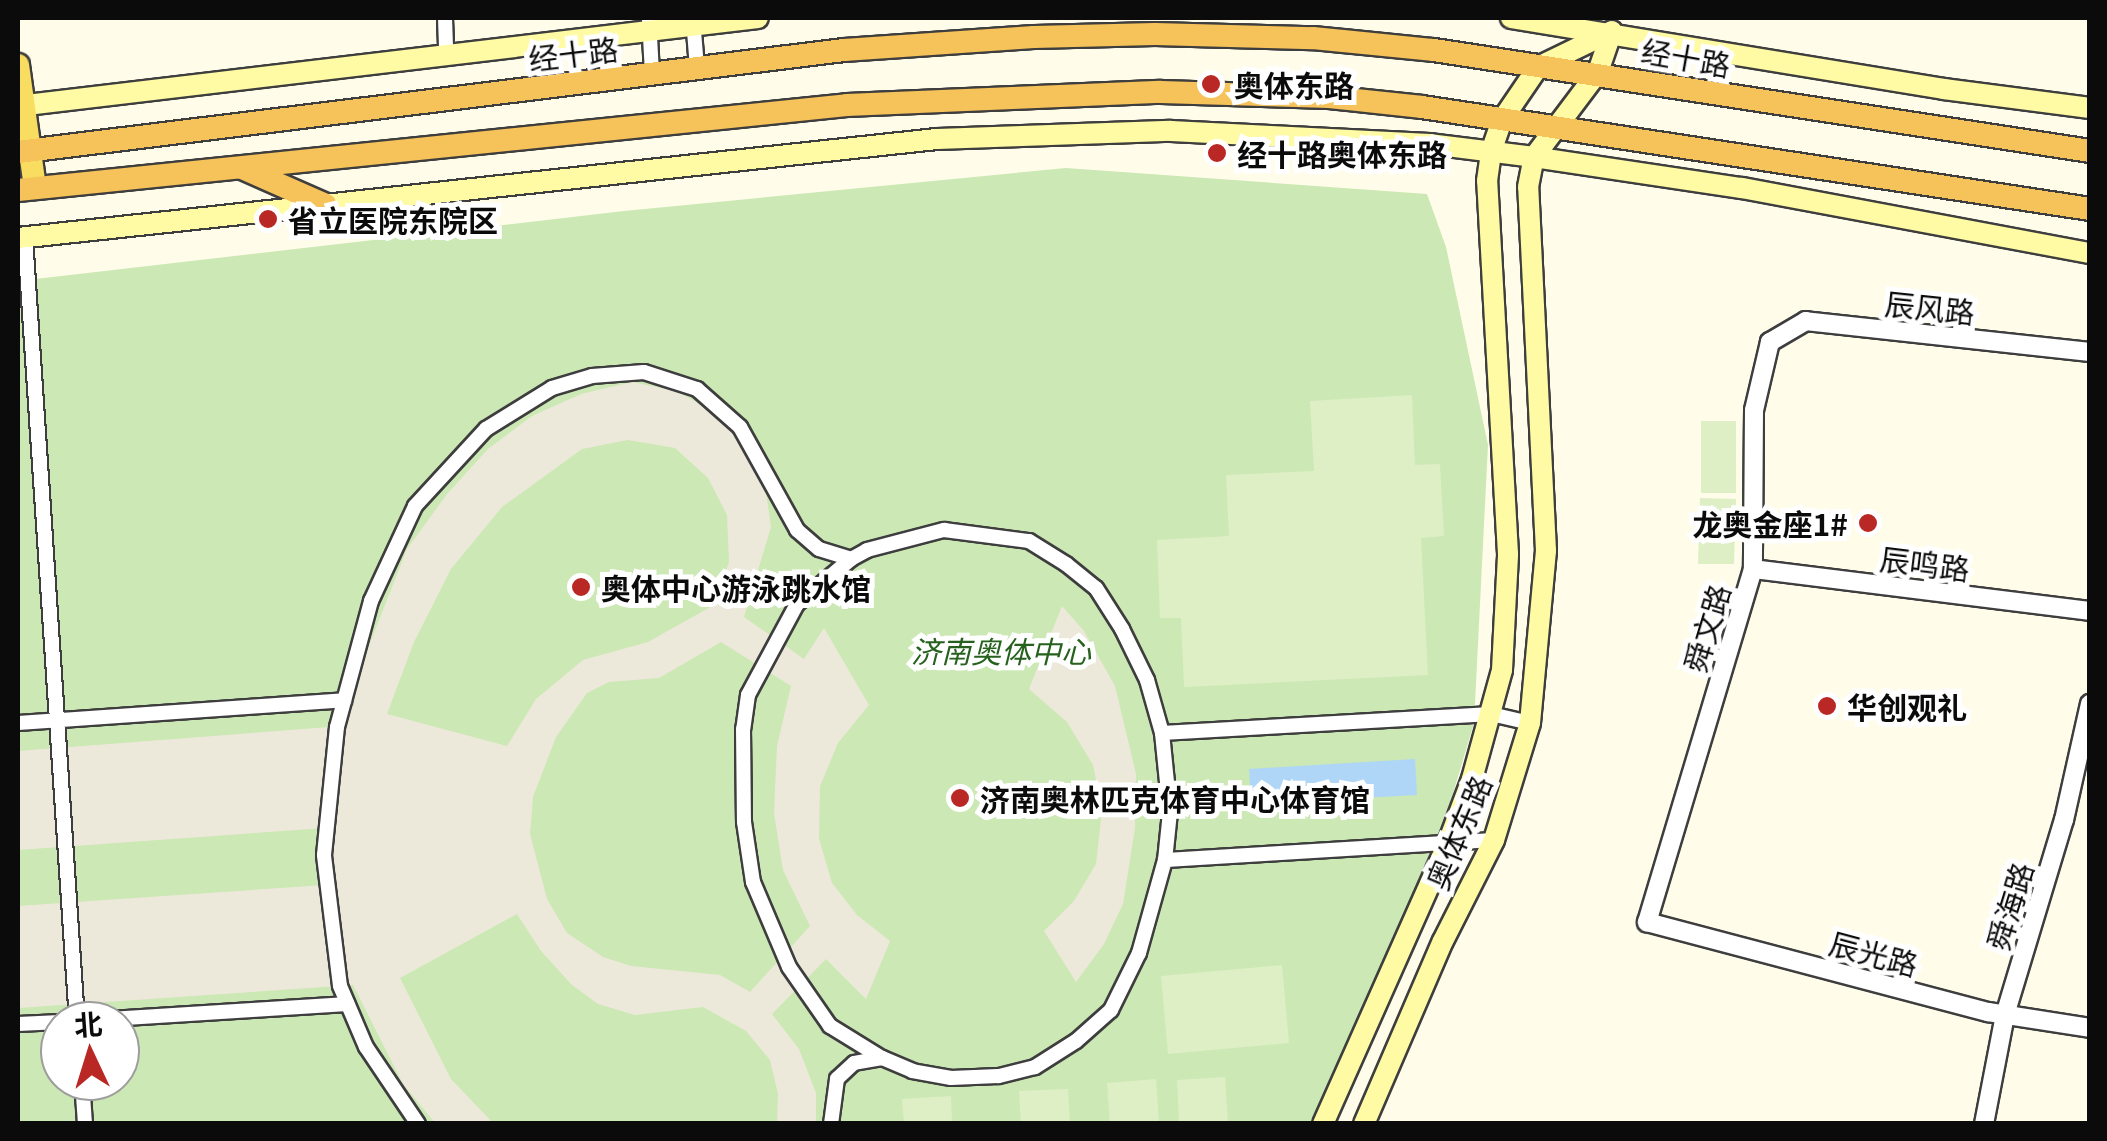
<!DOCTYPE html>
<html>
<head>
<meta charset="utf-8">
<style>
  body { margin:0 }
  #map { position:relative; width:2107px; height:1141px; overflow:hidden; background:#fffcea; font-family:Georgia,"Noto Sans SC",serif }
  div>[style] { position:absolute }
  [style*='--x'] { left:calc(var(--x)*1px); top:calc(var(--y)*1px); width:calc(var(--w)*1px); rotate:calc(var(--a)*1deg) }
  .green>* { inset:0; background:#cce8b4 }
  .pitch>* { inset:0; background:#deefc6 }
  .plaza>* { inset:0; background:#ede9da }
  .water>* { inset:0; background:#afd6f6 }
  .roads { filter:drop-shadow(2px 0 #3e3e3e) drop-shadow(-2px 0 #3e3e3e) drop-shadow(0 2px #3e3e3e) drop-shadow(0 -2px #3e3e3e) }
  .minor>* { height:14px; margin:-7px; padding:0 7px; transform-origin:7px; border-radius:7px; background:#fff }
  .tertiary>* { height:18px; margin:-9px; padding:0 9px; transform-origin:9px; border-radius:9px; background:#fff }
  .secondary>* { height:20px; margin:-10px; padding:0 10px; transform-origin:10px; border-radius:10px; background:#fffba5 }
  .primary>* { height:22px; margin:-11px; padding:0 11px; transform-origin:11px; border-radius:11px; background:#f8dd60 }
  .trunk>* { height:22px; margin:-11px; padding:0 11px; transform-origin:11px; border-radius:11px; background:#f6c25a }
  .dots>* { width:28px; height:28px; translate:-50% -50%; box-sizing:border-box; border:5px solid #fff; border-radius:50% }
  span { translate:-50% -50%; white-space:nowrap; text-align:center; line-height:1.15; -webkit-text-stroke:10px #fff; paint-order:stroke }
  .street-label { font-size:30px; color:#0b0b0b }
  .poi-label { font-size:30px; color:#0b0b0b; font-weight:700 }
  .left { translate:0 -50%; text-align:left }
  .right { translate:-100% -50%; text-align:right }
  .park-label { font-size:30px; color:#26621d; font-style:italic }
  .frame { position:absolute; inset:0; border:20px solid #0b0b0b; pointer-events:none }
  .north { position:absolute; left:40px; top:1001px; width:100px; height:100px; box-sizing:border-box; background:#fff; border:2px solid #9d9d9d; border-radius:50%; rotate:356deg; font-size:28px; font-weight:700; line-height:40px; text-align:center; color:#0b0b0b }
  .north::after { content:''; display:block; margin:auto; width:35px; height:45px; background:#ba2825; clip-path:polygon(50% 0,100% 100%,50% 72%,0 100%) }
</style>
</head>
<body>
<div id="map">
  <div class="green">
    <div style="clip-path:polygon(evenodd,1066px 168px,1427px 194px,1446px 247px,1488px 445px,1474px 723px,1443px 827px,1310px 1123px,18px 1123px,18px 281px,624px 211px,1066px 168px,60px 1021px,120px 1021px,120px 1081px,60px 1081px,60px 1021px)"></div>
  </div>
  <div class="pitch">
    <div style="clip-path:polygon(1412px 395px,1415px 465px,1440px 464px,1444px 536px,1421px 538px,1428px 675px,1184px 687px,1181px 618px,1160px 618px,1157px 540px,1229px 536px,1226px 475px,1314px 471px,1310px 401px)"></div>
    <div style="clip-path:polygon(1701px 421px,1736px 421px,1736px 493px,1701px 493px)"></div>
    <div style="clip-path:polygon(1700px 498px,1736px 499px,1734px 564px,1698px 564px)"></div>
    <div style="clip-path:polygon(1282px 965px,1289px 1043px,1168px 1054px,1161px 976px)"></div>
    <div style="clip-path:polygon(1225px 1077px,1228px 1123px,1179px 1123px,1177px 1080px)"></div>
    <div style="clip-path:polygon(1156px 1079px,1159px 1123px,1110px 1123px,1107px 1083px)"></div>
    <div style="clip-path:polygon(1068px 1089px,1070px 1123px,1021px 1123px,1019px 1091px)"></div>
    <div style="clip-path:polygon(951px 1096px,952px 1123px,904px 1123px,902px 1099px)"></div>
  </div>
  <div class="plaza">
    <div style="clip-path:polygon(evenodd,632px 382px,676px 391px,707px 408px,725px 424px,753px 461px,765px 485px,771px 527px,744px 617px,804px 659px,824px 628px,869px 705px,838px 743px,820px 786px,819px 839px,832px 883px,857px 915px,890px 941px,866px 999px,826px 959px,772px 1014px,799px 1049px,816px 1093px,816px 1123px,777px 1123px,778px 1094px,770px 1060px,746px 1031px,703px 1007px,635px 1015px,598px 1004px,572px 985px,541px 951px,517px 914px,400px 978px,451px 1079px,493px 1123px,435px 1123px,403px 1084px,353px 985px,18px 1008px,18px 906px,324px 885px,325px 828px,18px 850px,18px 751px,343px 726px,350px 694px,407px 549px,447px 494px,488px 449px,532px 416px,581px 394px,632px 382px,628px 440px,675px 448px,708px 478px,727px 515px,729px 562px,714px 605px,648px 642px,583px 660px,536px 699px,507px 746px,387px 714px,414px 642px,451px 569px,502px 507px,582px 449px,628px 440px,632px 382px,721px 642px,791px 686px,777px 746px,774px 813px,783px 870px,810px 926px,750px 992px,720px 975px,631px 966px,603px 957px,567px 933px,547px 899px,530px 834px,533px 797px,556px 737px,587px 693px,609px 682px,659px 678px,721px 642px)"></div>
    <div style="clip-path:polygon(1062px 606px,1084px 631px,1115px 686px,1136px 774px,1135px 828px,1123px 904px,1104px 944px,1076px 982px,1044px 931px,1074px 901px,1096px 864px,1102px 810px,1093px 765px,1067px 722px,1029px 689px)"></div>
  </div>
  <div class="water">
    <div style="clip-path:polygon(1415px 759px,1417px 795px,1251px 804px,1249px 769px)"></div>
  </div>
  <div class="roads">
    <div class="minor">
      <div style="--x:445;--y:18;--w:37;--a:88"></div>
      <div style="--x:649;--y:18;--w:56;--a:86.9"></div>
      <div style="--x:693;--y:19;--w:49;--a:85.3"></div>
      <div style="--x:25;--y:238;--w:785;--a:86.2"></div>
      <div style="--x:851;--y:559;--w:70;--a:140.2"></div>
      <div style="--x:797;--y:604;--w:103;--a:118.3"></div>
      <div style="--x:748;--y:695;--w:34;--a:98"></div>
      <div style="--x:743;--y:729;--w:93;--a:89.4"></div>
      <div style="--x:744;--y:822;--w:61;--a:81.5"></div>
      <div style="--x:753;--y:882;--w:92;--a:67"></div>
      <div style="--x:789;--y:967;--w:72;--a:55.2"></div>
      <div style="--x:830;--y:1026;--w:61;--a:31.6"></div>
      <div style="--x:18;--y:723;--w:327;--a:-4"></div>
      <div style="--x:1162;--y:733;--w:330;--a:-3.3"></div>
      <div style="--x:1491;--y:714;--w:40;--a:13"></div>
      <div style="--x:1165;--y:860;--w:330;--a:-3.5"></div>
      <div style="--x:78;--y:1021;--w:270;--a:-3.6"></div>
      <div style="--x:18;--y:1024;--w:42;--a:-2.7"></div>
      <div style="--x:82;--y:1081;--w:43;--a:86"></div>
      <div style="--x:418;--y:1124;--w:93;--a:-124"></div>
      <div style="--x:366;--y:1047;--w:66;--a:-113.1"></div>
      <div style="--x:340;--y:986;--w:132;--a:-97"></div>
      <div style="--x:324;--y:855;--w:129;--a:-84.2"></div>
      <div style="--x:337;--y:727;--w:131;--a:-74.9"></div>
      <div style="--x:371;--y:601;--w:105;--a:-65.1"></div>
      <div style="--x:415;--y:506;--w:105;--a:-47.3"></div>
      <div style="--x:486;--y:429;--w:78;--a:-31.8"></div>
      <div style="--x:552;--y:388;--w:42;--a:-16.7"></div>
      <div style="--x:592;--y:376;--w:52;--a:-4.4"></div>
      <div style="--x:644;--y:372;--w:56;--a:17.8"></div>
      <div style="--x:697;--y:389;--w:57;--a:41.5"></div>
      <div style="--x:740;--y:427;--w:118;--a:61"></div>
      <div style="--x:797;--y:530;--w:29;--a:41"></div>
      <div style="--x:819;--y:549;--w:34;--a:17"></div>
      <div style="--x:851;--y:559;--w:18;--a:-29"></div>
      <div style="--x:867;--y:550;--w:80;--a:-14.6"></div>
      <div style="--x:944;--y:530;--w:86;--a:7.4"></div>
      <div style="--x:1029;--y:541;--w:44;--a:31.9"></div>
      <div style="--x:1066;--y:564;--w:38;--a:39"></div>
      <div style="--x:1096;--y:588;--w:49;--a:57.6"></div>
      <div style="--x:1122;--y:629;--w:57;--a:63.9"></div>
      <div style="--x:1147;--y:680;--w:55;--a:74.2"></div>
      <div style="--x:1162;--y:733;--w:79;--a:84.2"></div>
      <div style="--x:1170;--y:812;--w:48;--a:95.9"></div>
      <div style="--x:1165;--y:860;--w:97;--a:105.6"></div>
      <div style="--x:1139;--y:953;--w:64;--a:116.2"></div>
      <div style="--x:1111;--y:1010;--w:47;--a:138.5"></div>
      <div style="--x:1076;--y:1041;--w:49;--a:147.6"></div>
      <div style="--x:1035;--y:1067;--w:38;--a:166"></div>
      <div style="--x:998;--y:1076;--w:47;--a:177.6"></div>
      <div style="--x:951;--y:1078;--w:39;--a:-170"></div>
      <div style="--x:913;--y:1071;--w:34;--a:-157"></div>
      <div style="--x:882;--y:1058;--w:28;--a:170"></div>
      <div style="--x:854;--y:1063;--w:23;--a:137"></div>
      <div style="--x:837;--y:1079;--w:45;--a:97.6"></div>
    </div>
    <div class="tertiary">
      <div style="--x:2090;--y:352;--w:286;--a:-173.8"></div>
      <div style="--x:1806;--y:321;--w:42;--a:149.7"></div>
      <div style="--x:1770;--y:342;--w:70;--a:103.2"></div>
      <div style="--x:1754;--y:410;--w:159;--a:90.4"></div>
      <div style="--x:1753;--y:569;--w:369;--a:106.7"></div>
      <div style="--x:1647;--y:922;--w:353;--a:14.8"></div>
      <div style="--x:1988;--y:1012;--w:103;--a:8.9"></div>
      <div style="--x:1753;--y:569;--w:340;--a:7.1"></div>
      <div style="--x:1984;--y:1124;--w:111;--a:-79.1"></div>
      <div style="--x:2005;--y:1015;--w:204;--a:-73.2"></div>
      <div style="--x:2064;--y:820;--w:119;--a:-77.4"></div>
    </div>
    <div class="secondary">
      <div style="--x:1511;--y:18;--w:439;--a:9.3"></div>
      <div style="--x:1944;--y:89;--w:147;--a:7.4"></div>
      <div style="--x:18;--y:106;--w:745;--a:-6.78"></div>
      <div style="--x:18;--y:238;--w:924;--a:-6.15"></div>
      <div style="--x:937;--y:139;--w:234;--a:-2"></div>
      <div style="--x:1171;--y:131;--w:259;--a:2.9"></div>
      <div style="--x:1430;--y:144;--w:105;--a:7.1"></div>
      <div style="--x:1534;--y:157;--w:210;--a:8.5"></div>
      <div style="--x:1742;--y:188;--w:354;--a:10.6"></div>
      <div style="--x:1323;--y:1124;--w:308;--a:-66"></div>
      <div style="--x:1448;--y:843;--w:68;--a:-69.4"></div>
      <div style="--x:1472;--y:779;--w:113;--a:-74.6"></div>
      <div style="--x:1502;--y:670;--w:116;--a:-87"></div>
      <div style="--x:1508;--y:554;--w:374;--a:-93.2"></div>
      <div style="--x:1487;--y:181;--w:29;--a:-82"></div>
      <div style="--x:1491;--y:152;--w:34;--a:-71"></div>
      <div style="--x:1502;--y:120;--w:64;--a:-55.8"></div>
      <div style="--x:1538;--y:67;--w:82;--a:-25.9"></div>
      <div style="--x:1364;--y:1124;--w:199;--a:-66.7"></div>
      <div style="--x:1443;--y:941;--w:113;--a:-63.2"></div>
      <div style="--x:1494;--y:840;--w:122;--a:-72.9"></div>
      <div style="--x:1530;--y:723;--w:173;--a:-84.7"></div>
      <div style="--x:1546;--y:551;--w:364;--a:-92.8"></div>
      <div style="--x:1528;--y:187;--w:31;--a:-79"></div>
      <div style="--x:1534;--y:157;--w:106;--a:-53"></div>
      <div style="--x:1598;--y:72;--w:43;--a:-71.1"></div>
    </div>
    <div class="primary">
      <div style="--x:18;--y:65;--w:124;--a:82.1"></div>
    </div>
    <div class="trunk">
      <div style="--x:18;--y:152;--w:832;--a:-7.04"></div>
      <div style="--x:844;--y:50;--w:190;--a:-3.9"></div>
      <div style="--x:1034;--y:37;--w:121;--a:-1.4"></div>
      <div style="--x:1155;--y:34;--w:158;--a:1.5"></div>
      <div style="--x:1313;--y:38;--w:122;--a:5.7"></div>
      <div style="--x:1434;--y:50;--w:664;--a:8.75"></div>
      <div style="--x:242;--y:168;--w:92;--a:23.8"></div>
      <div style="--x:18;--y:190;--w:833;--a:-5.85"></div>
      <div style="--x:847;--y:105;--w:314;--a:-2.4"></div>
      <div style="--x:1161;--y:92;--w:168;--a:1.7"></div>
      <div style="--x:1329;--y:97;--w:94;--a:6.1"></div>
      <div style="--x:1422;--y:107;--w:676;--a:8.68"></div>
    </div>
  </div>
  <div class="dots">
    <div style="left:1211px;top:84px;background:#ba2825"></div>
    <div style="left:1217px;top:153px;background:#ba2825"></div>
    <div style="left:268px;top:219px;background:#ba2825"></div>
    <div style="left:1868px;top:523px;background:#ba2825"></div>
    <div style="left:581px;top:587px;background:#ba2825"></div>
    <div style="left:1827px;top:706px;background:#ba2825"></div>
    <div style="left:960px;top:798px;background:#ba2825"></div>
  </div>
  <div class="street-label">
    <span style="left:573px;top:53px;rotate:-7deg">经十路</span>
    <span style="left:1686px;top:57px;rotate:10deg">经十路</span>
    <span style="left:1930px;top:307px;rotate:6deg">辰风路</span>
    <span style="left:1925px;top:563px;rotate:7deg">辰鸣路</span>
    <span style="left:1706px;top:628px;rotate:-73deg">舜文路</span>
    <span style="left:1458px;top:832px;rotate:-67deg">奥体东路</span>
    <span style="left:2009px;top:906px;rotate:-73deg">舜海路</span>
    <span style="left:1874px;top:953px;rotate:15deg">辰光路</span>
  </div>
  <div class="poi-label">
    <span class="left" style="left:1234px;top:84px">奥体东路</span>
    <span class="left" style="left:1237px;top:153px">经十路奥体东路</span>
    <span class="left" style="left:288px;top:219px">省立医院东院区</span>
    <span class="right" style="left:1848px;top:523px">龙奥金座1#</span>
    <span class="left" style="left:601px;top:587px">奥体中心游泳跳水馆</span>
    <span class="left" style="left:1847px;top:706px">华创观礼</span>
    <span class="left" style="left:980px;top:798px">济南奥林匹克体育中心体育馆</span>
  </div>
  <div class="park-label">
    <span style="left:1001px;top:650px">济南奥体中心</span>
  </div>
  <div class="frame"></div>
  <div class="north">北</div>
</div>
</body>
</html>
